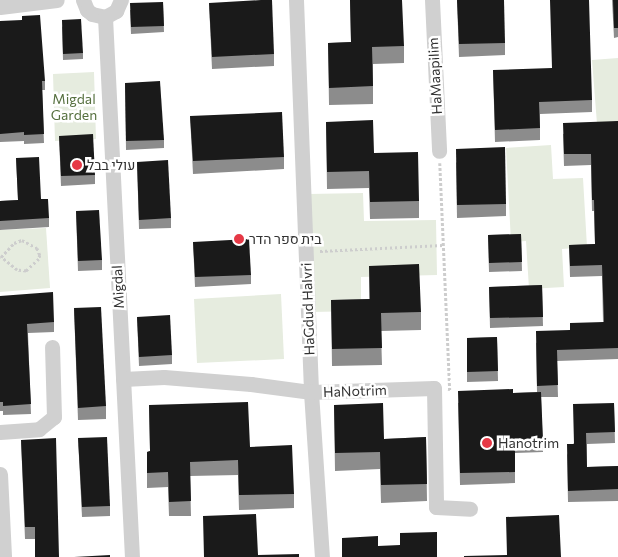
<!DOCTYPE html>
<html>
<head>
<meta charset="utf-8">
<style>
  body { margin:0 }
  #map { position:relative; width:618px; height:557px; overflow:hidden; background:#fff; font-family:Commissioner,Heebo,sans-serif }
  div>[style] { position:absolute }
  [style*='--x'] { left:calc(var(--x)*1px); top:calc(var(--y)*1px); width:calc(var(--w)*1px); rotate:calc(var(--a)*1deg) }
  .green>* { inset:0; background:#e6ecdf }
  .path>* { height:2.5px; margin-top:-1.25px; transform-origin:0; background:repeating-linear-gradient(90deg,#cdcdcd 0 2.5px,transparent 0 5px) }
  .minor>* { height:15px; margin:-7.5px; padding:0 7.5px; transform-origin:7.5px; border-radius:7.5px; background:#d0d0d0 }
  .wall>* { inset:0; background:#8c8c8c }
  .building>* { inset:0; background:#1a1a1a }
  .dots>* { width:14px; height:14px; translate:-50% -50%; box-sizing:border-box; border:2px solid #fff; border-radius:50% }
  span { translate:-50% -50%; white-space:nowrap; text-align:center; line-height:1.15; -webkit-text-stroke:5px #fff; paint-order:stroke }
  .street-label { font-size:14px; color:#333 }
  .park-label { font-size:14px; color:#56703f }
  .poi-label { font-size:14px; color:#333 }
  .left { translate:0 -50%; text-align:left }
</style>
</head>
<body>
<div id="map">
  <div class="green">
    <div style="clip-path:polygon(618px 58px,618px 123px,597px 124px,592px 60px)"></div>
    <div style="clip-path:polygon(94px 72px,96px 139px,55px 141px,53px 74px)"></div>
    <div style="clip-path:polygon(551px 145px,553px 179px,583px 178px,587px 247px,562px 249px,564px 287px,529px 289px,526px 241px,511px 242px,506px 148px)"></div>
    <div style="clip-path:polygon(363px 193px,364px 221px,436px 220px,437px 275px,361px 277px,361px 311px,312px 312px,309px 194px)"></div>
    <div style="clip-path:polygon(46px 228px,50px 288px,0 292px,0 230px)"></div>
    <div style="clip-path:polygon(281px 294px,284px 359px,197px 363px,194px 299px)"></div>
  </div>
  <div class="path">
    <div style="--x:440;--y:163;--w:227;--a:87.5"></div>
    <div style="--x:450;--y:390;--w:2;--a:-153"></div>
    <div style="--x:22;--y:240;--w:17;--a:28"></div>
    <div style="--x:37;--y:248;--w:8;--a:67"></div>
    <div style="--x:40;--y:255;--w:4;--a:104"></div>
    <div style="--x:39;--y:259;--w:18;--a:137"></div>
    <div style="--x:26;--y:271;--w:9;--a:-174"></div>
    <div style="--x:17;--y:270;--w:21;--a:-141"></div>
    <div style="--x:1;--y:257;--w:19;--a:-47"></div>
    <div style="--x:14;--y:243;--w:9;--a:-21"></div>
    <div style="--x:320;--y:251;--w:123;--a:-2.8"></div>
  </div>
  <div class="minor">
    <div style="--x:83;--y:0;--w:11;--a:68"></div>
    <div style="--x:87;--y:10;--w:6;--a:39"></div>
    <div style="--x:92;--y:14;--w:13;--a:13"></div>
    <div style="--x:105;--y:17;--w:13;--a:-29"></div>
    <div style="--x:116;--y:11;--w:12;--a:-66"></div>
    <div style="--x:296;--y:0;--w:392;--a:87.8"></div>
    <div style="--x:311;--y:392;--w:165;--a:86.2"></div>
    <div style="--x:432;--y:0;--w:151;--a:87.3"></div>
    <div style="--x:0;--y:7;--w:57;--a:-7"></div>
    <div style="--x:105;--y:17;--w:541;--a:87.14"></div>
    <div style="--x:123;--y:379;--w:41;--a:-2.8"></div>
    <div style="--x:164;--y:377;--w:87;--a:4.6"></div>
    <div style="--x:251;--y:384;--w:61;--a:7.6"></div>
    <div style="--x:311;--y:392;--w:123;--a:-1.9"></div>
    <div style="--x:434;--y:388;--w:119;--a:89"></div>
    <div style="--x:436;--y:507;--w:34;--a:3"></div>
    <div style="--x:0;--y:432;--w:39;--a:-4"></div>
    <div style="--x:39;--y:429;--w:19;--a:-39"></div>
    <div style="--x:54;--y:417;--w:70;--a:-91.6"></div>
    <div style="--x:0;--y:474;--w:83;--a:87.2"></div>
  </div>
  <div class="wall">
    <div style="clip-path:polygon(350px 0,404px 46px,404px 63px,373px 64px,373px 104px,329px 105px,328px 43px,351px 42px)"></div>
    <div style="clip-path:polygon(457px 0,505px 43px,505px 55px,459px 57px)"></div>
    <div style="clip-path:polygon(612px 0,618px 0,618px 37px,614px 38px)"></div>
    <div style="clip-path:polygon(163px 2px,164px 32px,131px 34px,130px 10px)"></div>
    <div style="clip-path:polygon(209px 3px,274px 54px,274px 66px,212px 69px)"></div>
    <div style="clip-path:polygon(0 21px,45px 81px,45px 90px,42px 90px,44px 143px,24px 144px,24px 141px,0 142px)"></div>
    <div style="clip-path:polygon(62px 26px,83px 53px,83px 59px,63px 60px)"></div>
    <div style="clip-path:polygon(493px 70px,592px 100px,592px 112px,540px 114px,540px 140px,495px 142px)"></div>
    <div style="clip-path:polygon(125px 83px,164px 140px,164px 148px,126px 150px)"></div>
    <div style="clip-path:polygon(190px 116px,284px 157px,284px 169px,193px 174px)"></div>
    <div style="clip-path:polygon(618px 121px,618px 359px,557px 361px,558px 397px,541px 397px,543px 452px,515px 453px,515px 483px,460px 485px,458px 403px,513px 393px,537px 392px,536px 343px,570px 330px,603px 322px,602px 276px,570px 277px,569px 245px,595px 244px,594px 211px,592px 211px,591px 165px,564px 166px,563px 134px)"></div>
    <div style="clip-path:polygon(326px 122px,374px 153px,419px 201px,419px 218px,370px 219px,369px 188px,327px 189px)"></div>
    <div style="clip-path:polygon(59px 136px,95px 175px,95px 184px,61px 186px)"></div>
    <div style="clip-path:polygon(16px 158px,41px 199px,49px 218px,49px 227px,0 230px,0 201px,18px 200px)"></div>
    <div style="clip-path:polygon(137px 162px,171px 218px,171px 228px,139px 229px)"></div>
    <div style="clip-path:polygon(456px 162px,506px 204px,506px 216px,457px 218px)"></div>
    <div style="clip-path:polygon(76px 211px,102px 260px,102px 270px,78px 271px)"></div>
    <div style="clip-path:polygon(521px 234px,522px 271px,489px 272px,488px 235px)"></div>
    <div style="clip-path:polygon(193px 242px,251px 275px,251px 284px,195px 287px)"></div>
    <div style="clip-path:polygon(369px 266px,421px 312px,421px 330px,381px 331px,382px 365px,332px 366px,331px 300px,369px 299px)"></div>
    <div style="clip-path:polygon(542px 285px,543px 326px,490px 328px,489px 287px)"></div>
    <div style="clip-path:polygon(0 296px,54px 322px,54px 332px,28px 333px,31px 414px,3px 415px,3px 411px,0 411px)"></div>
    <div style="clip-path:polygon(74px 308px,106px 406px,106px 419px,78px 420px)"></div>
    <div style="clip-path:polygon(137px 317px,172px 355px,172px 364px,139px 366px)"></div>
    <div style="clip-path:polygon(497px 337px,498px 381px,467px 382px,467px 338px)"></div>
    <div style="clip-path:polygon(614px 403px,615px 443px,587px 444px,587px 467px,618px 466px,618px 501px,568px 502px,567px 455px,573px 444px)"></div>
    <div style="clip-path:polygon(149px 405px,250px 447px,294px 494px,294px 508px,239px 510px,238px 475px,190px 476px,191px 516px,169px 516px,168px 487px,147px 488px,147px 452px,150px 451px)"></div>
    <div style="clip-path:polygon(334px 405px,384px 439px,426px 437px,427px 501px,381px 503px,380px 469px,335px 471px)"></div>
    <div style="clip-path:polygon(78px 438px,110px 506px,110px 516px,82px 517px)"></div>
    <div style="clip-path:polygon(21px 440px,59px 557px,35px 539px,25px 539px)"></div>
  </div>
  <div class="building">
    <div style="clip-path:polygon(261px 0,272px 0,274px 54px,212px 57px,209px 3px)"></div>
    <div style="clip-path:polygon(350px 0,402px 0,404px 46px,372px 47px,373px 86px,329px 88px,328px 43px,351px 42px)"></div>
    <div style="clip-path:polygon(457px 0,504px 0,505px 43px,459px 44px)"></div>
    <div style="clip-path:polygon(550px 0,589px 0,592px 100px,539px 102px,540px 128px,495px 130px,493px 70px,552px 68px)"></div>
    <div style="clip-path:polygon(613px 0,618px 0,618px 28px,614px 28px)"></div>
    <div style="clip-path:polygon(163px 2px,164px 26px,131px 27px,130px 3px)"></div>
    <div style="clip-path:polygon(40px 15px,45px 81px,42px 81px,44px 134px,24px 135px,24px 132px,0 134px,0 21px,22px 20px,22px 16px)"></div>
    <div style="clip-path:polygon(81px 19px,83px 53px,63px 54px,62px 20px)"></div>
    <div style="clip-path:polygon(160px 81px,164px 140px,126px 141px,125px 83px)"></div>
    <div style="clip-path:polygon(282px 112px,284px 157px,193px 161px,190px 116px)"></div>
    <div style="clip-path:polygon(373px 120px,374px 153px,418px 152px,419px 201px,370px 202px,369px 171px,327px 172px,326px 122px)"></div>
    <div style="clip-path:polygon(618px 121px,618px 348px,557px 350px,558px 385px,537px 386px,536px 331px,570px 330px,570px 323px,604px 322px,602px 265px,570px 266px,569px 245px,595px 244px,594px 200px,592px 200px,591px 154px,564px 154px,563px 123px)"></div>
    <div style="clip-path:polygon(93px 134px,95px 175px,61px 176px,59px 136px)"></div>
    <div style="clip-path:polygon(505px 147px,506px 204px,457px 205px,456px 149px)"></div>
    <div style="clip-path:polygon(39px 157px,41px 199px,48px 199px,49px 218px,0 221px,0 201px,18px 200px,16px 158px)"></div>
    <div style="clip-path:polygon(168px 160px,171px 218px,139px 220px,137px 162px)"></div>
    <div style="clip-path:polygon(99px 210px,102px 260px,78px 261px,76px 211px)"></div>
    <div style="clip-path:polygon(521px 234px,522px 262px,489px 263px,488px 235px)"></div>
    <div style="clip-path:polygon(249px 239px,251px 275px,195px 277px,193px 242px)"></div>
    <div style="clip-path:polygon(419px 264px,421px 312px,381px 313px,382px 348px,332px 349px,331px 300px,370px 299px,369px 266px)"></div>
    <div style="clip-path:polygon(542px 285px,543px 317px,490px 318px,489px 287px)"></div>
    <div style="clip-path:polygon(53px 292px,54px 322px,27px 324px,31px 404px,3px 406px,3px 402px,0 402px,0 296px)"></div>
    <div style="clip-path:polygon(101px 307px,106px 406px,78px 408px,74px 308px)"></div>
    <div style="clip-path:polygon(170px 315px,172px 355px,139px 357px,137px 317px)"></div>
    <div style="clip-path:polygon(497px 337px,498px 371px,467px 372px,467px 338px)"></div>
    <div style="clip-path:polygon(513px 389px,513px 393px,541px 392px,543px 440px,515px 441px,515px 472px,460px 473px,458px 391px)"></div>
    <div style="clip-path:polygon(248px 402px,250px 447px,292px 445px,294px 494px,239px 495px,238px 460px,190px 462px,191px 501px,169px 502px,168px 472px,147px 473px,147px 452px,150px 451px,149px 405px)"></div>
    <div style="clip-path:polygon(383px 403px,384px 439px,426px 437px,427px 484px,381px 485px,380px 452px,335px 453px,334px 405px)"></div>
    <div style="clip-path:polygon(614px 403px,615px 432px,586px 433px,587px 467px,618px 466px,618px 489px,568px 491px,567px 444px,574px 444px,573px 404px)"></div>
    <div style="clip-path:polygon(107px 437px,110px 506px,82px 507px,78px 438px)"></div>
    <div style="clip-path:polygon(56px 438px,59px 557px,35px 557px,35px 527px,25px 527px,21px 440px)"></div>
    <div style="clip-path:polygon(256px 514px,258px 555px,299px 554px,299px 557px,204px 557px,203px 516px)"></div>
    <div style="clip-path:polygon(559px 515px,561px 557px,464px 557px,464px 556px,507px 555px,506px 517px)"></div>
    <div style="clip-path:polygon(437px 532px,437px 557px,342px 557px,342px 538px,378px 536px,378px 546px,400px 545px,400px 533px)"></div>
    <div style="clip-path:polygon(110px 555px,110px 557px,74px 557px)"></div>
  </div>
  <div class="dots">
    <div style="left:77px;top:165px;background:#e63946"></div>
    <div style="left:239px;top:239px;background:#e63946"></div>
    <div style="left:487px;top:443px;background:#e63946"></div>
  </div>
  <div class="street-label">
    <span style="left:435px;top:76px;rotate:-93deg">HaMaapilim</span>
    <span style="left:118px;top:287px;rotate:-93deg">Migdal</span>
    <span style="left:308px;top:309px;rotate:-92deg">HaGdud HaIvri</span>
    <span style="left:355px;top:391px;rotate:-2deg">HaNotrim</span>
  </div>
  <div class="park-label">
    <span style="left:74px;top:107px">Migdal<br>Garden</span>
  </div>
  <div class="poi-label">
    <span class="left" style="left:87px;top:165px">עולי בבל</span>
    <span class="left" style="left:249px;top:239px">בית ספר הדר</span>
    <span class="left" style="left:498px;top:443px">Hanotrim</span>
  </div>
</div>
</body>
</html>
